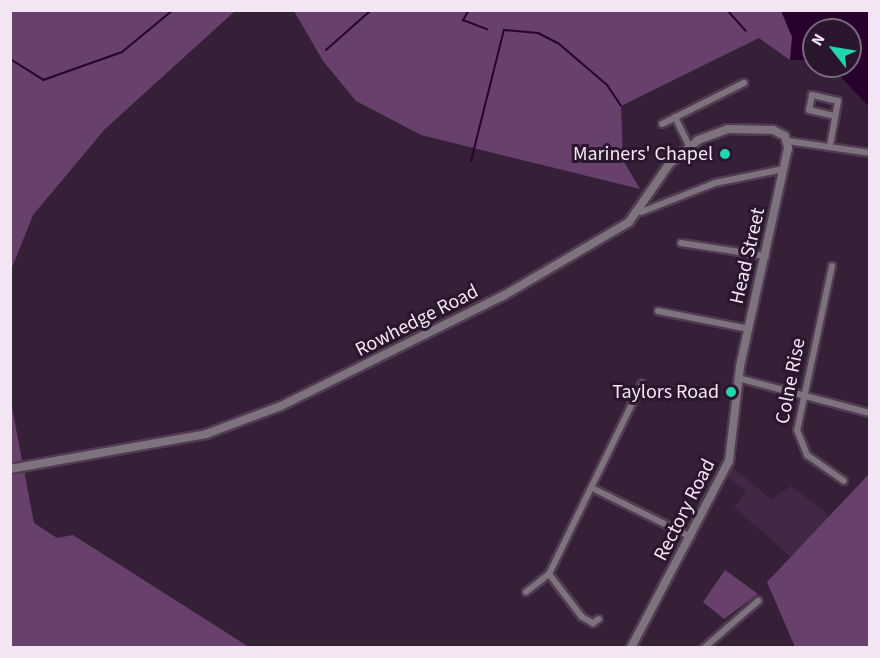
<!DOCTYPE html>
<html>
<head>
<meta charset="utf-8">
<style>
  body { margin:0 }
  #map { position:relative; width:880px; height:658px; overflow:hidden; background:#352037; font-family:"Source Sans 3",sans-serif }
  div>[style] { position:absolute }
  [style*='--x'] { left:calc(var(--x)*1px); top:calc(var(--y)*1px); width:calc(var(--w)*1px); rotate:calc(var(--a)*1deg) }
  .built>* { inset:0; background:#412844 }
  .green>* { inset:0; background:#67416b }
  .water>* { inset:0; background:#28022c }
  .stream>* { height:2px; margin:-1px; padding:0 1px; transform-origin:1px; border-radius:1px; background:#28022c }
  .roads { filter:drop-shadow(2px 0 #503c51) drop-shadow(-2px 0 #503c51) drop-shadow(0 2px #503c51) drop-shadow(0 -2px #503c51) }
  .minor>* { height:6px; margin:-3px; padding:0 3px; transform-origin:3px; border-radius:3px; background:#7d727e }
  .tertiary>* { height:8px; margin:-4px; padding:0 4px; transform-origin:4px; border-radius:4px; background:#7d727e }
  .dots>* { width:16px; height:16px; translate:-50% -50%; box-sizing:border-box; border:3px solid #2a162d; border-radius:50% }
  span { translate:-50% -50%; white-space:nowrap; text-align:center; line-height:1.15; -webkit-text-stroke:6px #2a162d; paint-order:stroke }
  .poi-label { font-size:20px; color:#f3e5f4 }
  .right { translate:-100% -50%; text-align:right }
  .street-label { font-size:20px; color:#f3e5f4 }
  .frame { position:absolute; inset:0; border:12px solid #f3e5f4; pointer-events:none }
  .north { position:absolute; left:802px; top:18px; width:60px; height:60px; box-sizing:border-box; background:#2a162d; border:2px solid #7a697d; border-radius:50%; rotate:301deg; font-size:16px; font-weight:700; line-height:24px; text-align:center; color:#f3e5f4 }
  .north::after { content:''; display:block; margin:auto; width:21px; height:27px; background:#22d5af; clip-path:polygon(50% 0,100% 100%,50% 72%,0 100%) }
</style>
</head>
<body>
<div id="map">
  <div class="built">
    <div style="clip-path:polygon(733px 468px,771px 499px,791px 486px,831px 517px,791px 557px,734px 507px,746px 491px,728px 478px)"></div>
  </div>
  <div class="green">
    <div style="clip-path:polygon(11px 10px,235px 11px,105px 129px,33px 215px,11px 270px)"></div>
    <div style="clip-path:polygon(826px 10px,814px 30px,814px 60px,790px 60px,759px 38px,621px 106px,623px 160px,640px 189px,421px 135px,356px 101px,323px 61px,294px 11px)"></div>
    <div style="clip-path:polygon(10px 397px,34px 523px,57px 538px,73px 535px,249px 647px,11px 647px)"></div>
    <div style="clip-path:polygon(869px 474px,869px 647px,795px 647px,767px 582px)"></div>
    <div style="clip-path:polygon(725px 570px,758px 594px,724px 619px,703px 602px)"></div>
  </div>
  <div class="water">
    <div style="clip-path:polygon(781px 11px,869px 11px,869px 107px,831px 66px,850px 66px,850px 30px,814px 30px,814px 60px,790px 60px,792px 37px)"></div>
  </div>
  <div class="stream">
    <div style="--x:469;--y:10;--w:12;--a:121"></div>
    <div style="--x:463;--y:20;--w:26;--a:21"></div>
    <div style="--x:727;--y:10;--w:28;--a:48"></div>
    <div style="--x:326;--y:50;--w:60;--a:-41.6"></div>
    <div style="--x:10;--y:59;--w:39;--a:32"></div>
    <div style="--x:43;--y:80;--w:84;--a:-19.5"></div>
    <div style="--x:122;--y:52;--w:66;--a:-39.5"></div>
    <div style="--x:471;--y:161;--w:135;--a:-75.9"></div>
    <div style="--x:504;--y:30;--w:34;--a:5"></div>
    <div style="--x:538;--y:33;--w:22;--a:27"></div>
    <div style="--x:558;--y:43;--w:65;--a:40.6"></div>
    <div style="--x:607;--y:85;--w:25;--a:56"></div>
  </div>
  <div class="roads">
    <div class="minor">
      <div style="--x:675;--y:117;--w:32;--a:64"></div>
      <div style="--x:662;--y:124;--w:92;--a:-26.6"></div>
      <div style="--x:788;--y:141;--w:83;--a:8.3"></div>
      <div style="--x:830;--y:146;--w:46;--a:-79.9"></div>
      <div style="--x:838;--y:101;--w:27;--a:-167"></div>
      <div style="--x:812;--y:95;--w:15;--a:101"></div>
      <div style="--x:809;--y:110;--w:27;--a:13"></div>
      <div style="--x:641;--y:212;--w:79;--a:-21.4"></div>
      <div style="--x:715;--y:183;--w:70;--a:-11.5"></div>
      <div style="--x:681;--y:243;--w:86;--a:8.7"></div>
      <div style="--x:832;--y:266;--w:168;--a:102"></div>
      <div style="--x:797;--y:430;--w:27;--a:68"></div>
      <div style="--x:807;--y:455;--w:45;--a:35.1"></div>
      <div style="--x:658;--y:311;--w:93;--a:11.2"></div>
      <div style="--x:738;--y:378;--w:137;--a:14.9"></div>
      <div style="--x:592;--y:488;--w:110;--a:26.3"></div>
      <div style="--x:549;--y:574;--w:54;--a:52.5"></div>
      <div style="--x:582;--y:617;--w:13;--a:29"></div>
      <div style="--x:593;--y:623;--w:7;--a:-34"></div>
      <div style="--x:526;--y:592;--w:29;--a:-38"></div>
      <div style="--x:549;--y:574;--w:212;--a:-64"></div>
      <div style="--x:704;--y:648;--w:72;--a:-41"></div>
    </div>
    <div class="tertiary">
      <div style="--x:10;--y:469;--w:199;--a:-10.1"></div>
      <div style="--x:206;--y:434;--w:80;--a:-20.5"></div>
      <div style="--x:281;--y:406;--w:248;--a:-26.4"></div>
      <div style="--x:503;--y:296;--w:146;--a:-30.4"></div>
      <div style="--x:629;--y:222;--w:72;--a:-55.2"></div>
      <div style="--x:670;--y:163;--w:36;--a:-39"></div>
      <div style="--x:698;--y:140;--w:32;--a:-20"></div>
      <div style="--x:728;--y:129;--w:45;--a:1.3"></div>
      <div style="--x:773;--y:130;--w:13;--a:27"></div>
      <div style="--x:785;--y:136;--w:12;--a:76"></div>
      <div style="--x:788;--y:148;--w:224;--a:102.4"></div>
      <div style="--x:740;--y:367;--w:95;--a:96.7"></div>
      <div style="--x:729;--y:461;--w:211;--a:117.7"></div>
    </div>
  </div>
  <div class="dots">
    <div style="left:725px;top:154px;background:#22d5af"></div>
    <div style="left:731px;top:392px;background:#22d5af"></div>
  </div>
  <div class="poi-label">
    <span class="right" style="left:713px;top:154px">Mariners' Chapel</span>
    <span class="right" style="left:719px;top:392px">Taylors Road</span>
  </div>
  <div class="street-label">
    <span style="left:748px;top:256px;rotate:-77deg">Head Street</span>
    <span style="left:417px;top:321px;rotate:-27deg">Rowhedge Road</span>
    <span style="left:791px;top:381px;rotate:-79deg">Colne Rise</span>
    <span style="left:685px;top:510px;rotate:-63deg">Rectory Road</span>
  </div>
  <div class="frame"></div>
  <div class="north">N</div>
</div>
</body>
</html>
